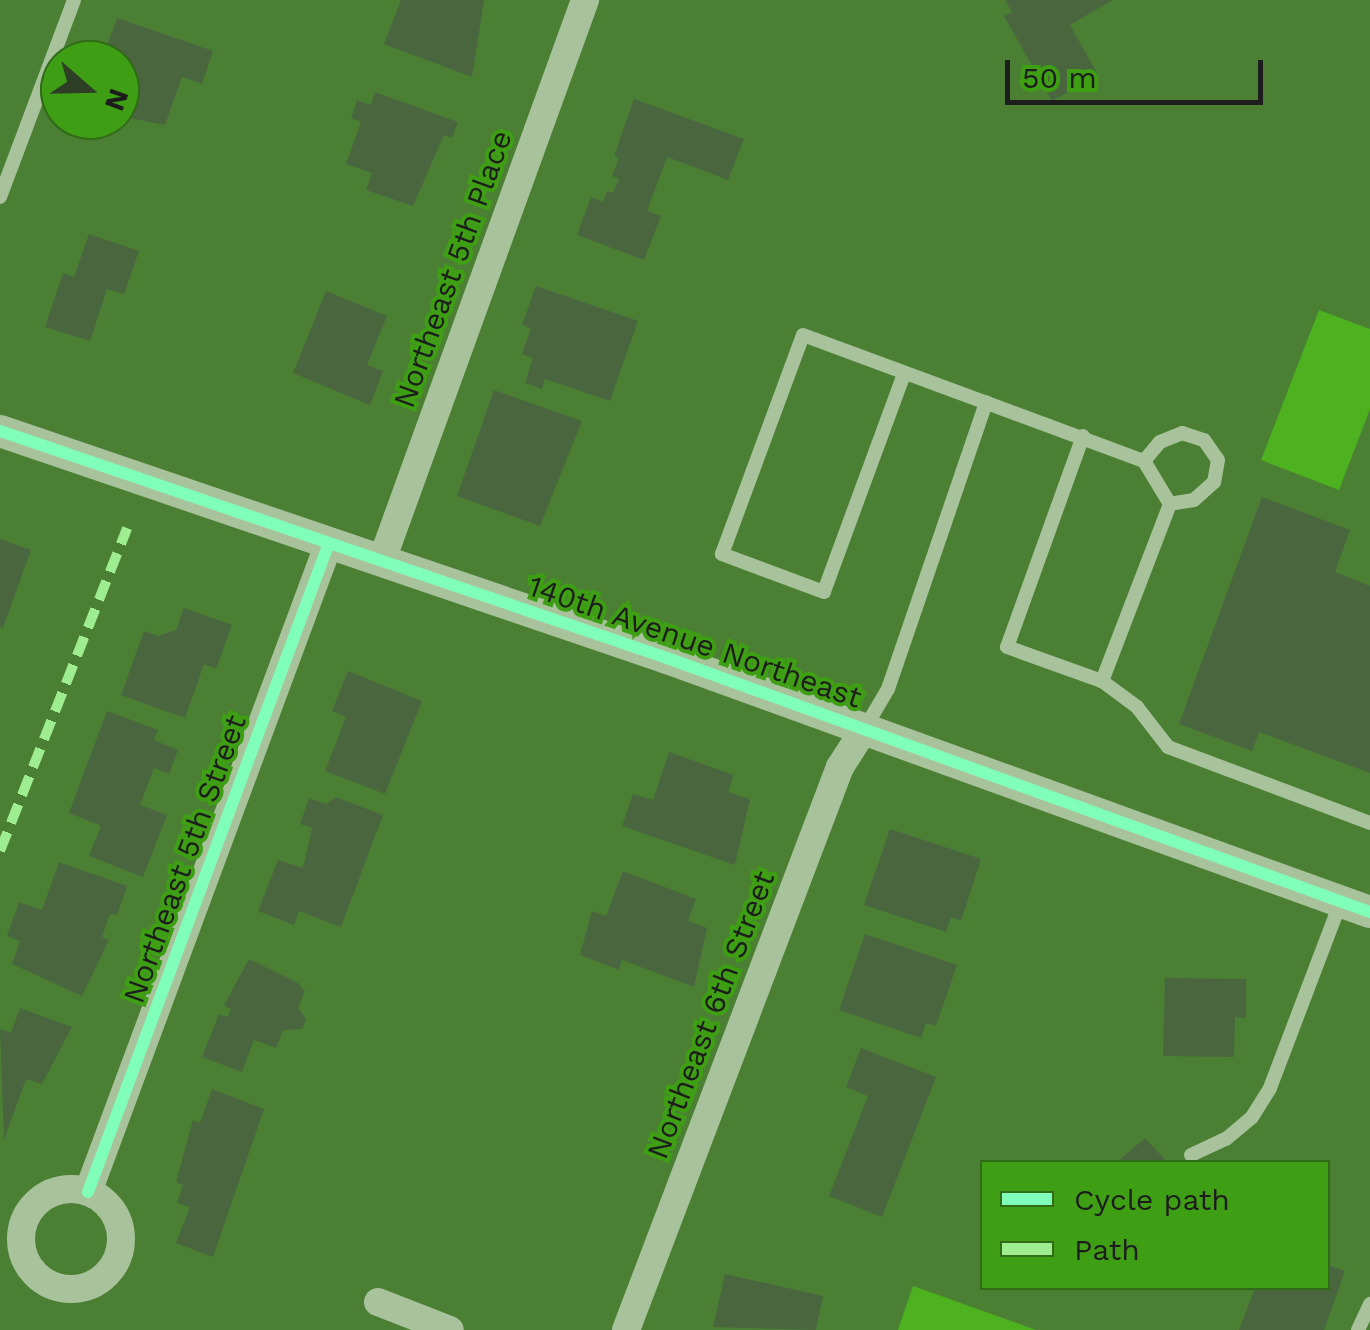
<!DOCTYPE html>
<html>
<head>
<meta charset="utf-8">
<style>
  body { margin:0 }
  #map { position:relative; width:1370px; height:1330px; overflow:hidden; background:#4b8034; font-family:"Work Sans",sans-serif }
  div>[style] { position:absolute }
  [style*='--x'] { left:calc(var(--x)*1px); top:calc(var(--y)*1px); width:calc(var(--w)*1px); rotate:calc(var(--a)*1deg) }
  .green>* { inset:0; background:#4db120 }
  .building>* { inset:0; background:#4a663e }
  .service>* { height:14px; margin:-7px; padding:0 7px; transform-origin:7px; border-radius:7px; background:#a8c39c }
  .minor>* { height:28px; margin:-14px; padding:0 14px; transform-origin:14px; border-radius:14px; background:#a8c39c }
  .minor>.ring { margin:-14px; padding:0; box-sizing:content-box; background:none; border:28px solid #a8c39c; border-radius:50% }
  .tertiary>* { height:32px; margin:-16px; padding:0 16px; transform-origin:16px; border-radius:16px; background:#a8c39c }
  .quiet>* { height:10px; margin-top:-5px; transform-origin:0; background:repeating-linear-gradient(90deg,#9fed91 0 20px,transparent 0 30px) }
  .cycleway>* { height:12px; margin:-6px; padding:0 6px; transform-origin:6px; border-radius:6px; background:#80ffba }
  span { translate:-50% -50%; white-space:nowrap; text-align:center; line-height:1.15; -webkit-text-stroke:8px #3e9f15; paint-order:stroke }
  .street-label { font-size:30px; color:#1d1d1d }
  .legend { position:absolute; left:980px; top:1160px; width:350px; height:130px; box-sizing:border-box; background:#3e9f15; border:2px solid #316b18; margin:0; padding:12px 18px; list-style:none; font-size:30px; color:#1d1d1d }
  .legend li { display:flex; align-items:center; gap:20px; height:50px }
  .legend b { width:50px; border:2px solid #316b18 }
  .north { position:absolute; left:40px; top:40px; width:100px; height:100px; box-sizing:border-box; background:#3e9f15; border:2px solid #316b18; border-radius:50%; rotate:110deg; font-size:28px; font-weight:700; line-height:40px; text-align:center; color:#1d1d1d }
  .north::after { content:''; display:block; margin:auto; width:35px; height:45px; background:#2d4025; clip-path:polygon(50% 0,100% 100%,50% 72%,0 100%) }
  .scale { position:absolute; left:1005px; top:60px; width:258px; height:45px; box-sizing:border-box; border:5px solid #1d1d1d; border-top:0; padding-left:12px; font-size:30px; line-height:35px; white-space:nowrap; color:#1d1d1d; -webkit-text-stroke:8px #3e9f15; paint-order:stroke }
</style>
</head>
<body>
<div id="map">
  <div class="green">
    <div style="clip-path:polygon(1319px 310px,1370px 329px,1370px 409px,1339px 490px,1261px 460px)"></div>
    <div style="clip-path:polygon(913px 1286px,1036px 1330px,898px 1330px)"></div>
  </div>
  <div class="building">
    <div style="clip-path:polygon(401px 0,484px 0,472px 77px,384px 44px)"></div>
    <div style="clip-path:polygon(1005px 0,1113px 0,1070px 25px,1098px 75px,1052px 101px,1004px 16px,1012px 12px)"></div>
    <div style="clip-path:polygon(117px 18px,213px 51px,202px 84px,182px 77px,165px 125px,120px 116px,120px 60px,102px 60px)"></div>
    <div style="clip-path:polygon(375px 92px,458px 122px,452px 138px,444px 135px,413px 206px,366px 190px,372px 173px,346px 164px,361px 122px,351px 118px,357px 100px,371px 105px)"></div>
    <div style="clip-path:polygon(634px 99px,744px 139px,728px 180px,667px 157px,647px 211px,661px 216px,644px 260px,577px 235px,591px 197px,603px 202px,607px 191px,613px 193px,619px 179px,612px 176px,619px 158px,614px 156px)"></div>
    <div style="clip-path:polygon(89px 234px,139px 251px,124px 294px,107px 289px,90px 341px,45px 327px,63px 273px,74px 277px)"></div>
    <div style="clip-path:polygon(536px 286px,638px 321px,610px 401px,545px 379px,542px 389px,525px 383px,533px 358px,522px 354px,531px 328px,522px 325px)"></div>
    <div style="clip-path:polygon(326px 291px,387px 316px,367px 365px,383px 371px,370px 405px,293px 373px)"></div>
    <div style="clip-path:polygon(494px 390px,582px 421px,540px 526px,457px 496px)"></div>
    <div style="clip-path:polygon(1262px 497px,1350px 530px,1335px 572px,1370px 586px,1370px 773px,1259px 732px,1252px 751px,1179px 724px)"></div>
    <div style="clip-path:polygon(0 539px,31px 550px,3px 628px,0 627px)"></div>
    <div style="clip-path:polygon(184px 608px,232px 625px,216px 669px,204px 664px,185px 718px,121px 695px,144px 631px,158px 636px,176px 630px)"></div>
    <div style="clip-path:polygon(348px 671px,422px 701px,385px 794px,325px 771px,346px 717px,332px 711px)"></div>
    <div style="clip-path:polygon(107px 711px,158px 730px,154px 740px,178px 750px,169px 774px,154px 768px,140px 805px,167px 815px,143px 877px,89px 856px,101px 826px,69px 813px)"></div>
    <div style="clip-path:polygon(669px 752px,734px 775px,728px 792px,750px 799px,735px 865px,622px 826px,633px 794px,653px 800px)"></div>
    <div style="clip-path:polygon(336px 797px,383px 815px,341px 927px,299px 911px,294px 925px,258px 911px,278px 860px,303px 868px,312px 828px,300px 824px,309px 798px,326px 804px)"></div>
    <div style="clip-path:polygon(890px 829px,981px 859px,961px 921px,951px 917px,946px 932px,864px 905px)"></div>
    <div style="clip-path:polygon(59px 862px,127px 886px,117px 915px,110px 914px,102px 937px,109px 940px,82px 996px,12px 964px,20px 941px,7px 936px,19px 902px,42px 910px)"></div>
    <div style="clip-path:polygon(623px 871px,696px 899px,688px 921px,707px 928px,694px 987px,622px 960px,619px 970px,580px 955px,592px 911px,606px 916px)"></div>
    <div style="clip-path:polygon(865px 934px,957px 965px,936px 1026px,926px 1023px,921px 1038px,839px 1010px)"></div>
    <div style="clip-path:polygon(249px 959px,298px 983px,305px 991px,298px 1008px,306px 1019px,302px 1029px,283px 1030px,276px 1048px,254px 1040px,242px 1072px,202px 1057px,219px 1014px,228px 1017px,231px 1009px,224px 1005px)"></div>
    <div style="clip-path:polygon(1165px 978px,1246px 979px,1246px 1018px,1235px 1017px,1234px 1057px,1163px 1056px)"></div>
    <div style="clip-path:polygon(20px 1008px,72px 1027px,42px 1084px,26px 1079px,4px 1140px,0 1029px,11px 1033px)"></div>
    <div style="clip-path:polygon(861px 1048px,936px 1077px,882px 1217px,829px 1196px,868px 1096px,846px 1087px)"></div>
    <div style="clip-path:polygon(212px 1089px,264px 1109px,213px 1257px,176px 1243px,190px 1207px,177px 1203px,183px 1185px,176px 1182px,193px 1120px,200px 1123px)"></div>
    <div style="clip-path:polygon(1145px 1138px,1167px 1162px,1117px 1162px)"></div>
    <div style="clip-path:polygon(1328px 1265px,1345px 1271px,1324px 1330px,1239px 1330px,1255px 1288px,1328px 1288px)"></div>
    <div style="clip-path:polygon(725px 1274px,823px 1296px,816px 1330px,713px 1327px)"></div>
  </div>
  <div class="service">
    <div style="--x:0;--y:197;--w:210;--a:-69.4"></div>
    <div style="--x:904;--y:374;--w:232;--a:110.2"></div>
    <div style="--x:824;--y:592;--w:109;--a:-159.6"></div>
    <div style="--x:722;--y:554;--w:233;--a:-69.7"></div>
    <div style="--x:803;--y:335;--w:364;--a:20.3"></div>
    <div style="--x:1144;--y:461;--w:50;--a:58.8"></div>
    <div style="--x:1170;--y:504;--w:190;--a:111"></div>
    <div style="--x:1102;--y:681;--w:44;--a:36.6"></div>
    <div style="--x:1137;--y:707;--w:51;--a:52.2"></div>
    <div style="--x:1168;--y:747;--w:216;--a:20.6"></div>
    <div style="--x:1083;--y:436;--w:224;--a:109.8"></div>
    <div style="--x:1007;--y:647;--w:101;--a:19.7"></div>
    <div style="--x:1144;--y:461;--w:25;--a:-50"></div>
    <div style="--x:1160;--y:442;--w:24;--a:-22"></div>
    <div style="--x:1182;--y:433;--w:23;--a:18"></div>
    <div style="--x:1204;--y:440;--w:24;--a:55"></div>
    <div style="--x:1218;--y:460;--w:22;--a:100"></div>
    <div style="--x:1214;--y:482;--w:27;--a:138"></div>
    <div style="--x:1194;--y:500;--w:24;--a:171"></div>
    <div style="--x:865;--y:728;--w:45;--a:-59.5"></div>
    <div style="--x:888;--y:689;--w:303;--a:-71.1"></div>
    <div style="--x:1191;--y:1155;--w:38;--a:-25"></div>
    <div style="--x:1226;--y:1139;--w:34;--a:-40"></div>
    <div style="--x:1252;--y:1117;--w:34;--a:-58"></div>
    <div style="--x:1270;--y:1088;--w:200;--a:-69.2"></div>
    <div style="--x:1358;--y:1330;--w:29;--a:-65"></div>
  </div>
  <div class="minor">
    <div style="--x:382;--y:560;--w:596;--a:-70.07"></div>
    <div class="ring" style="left:21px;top:1189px;width:72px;height:72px"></div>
    <div style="--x:88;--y:1192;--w:692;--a:-69.63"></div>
    <div style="--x:378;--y:1302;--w:77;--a:21.3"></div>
    <div style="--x:626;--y:1330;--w:602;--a:-69.19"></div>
    <div style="--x:840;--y:767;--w:46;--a:-57.3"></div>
  </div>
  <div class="tertiary">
    <div style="--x:0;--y:431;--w:705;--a:18.79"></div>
    <div style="--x:667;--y:658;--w:747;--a:19.87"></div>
  </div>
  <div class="quiet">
    <div style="--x:0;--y:851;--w:347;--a:-68.5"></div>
  </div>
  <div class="cycleway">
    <div style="--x:0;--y:431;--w:705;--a:18.79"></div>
    <div style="--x:667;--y:658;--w:747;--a:19.87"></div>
    <div style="--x:88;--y:1192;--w:692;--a:-69.63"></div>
  </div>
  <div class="street-label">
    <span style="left:453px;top:269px;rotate:-70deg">Northeast 5th Place</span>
    <span style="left:695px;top:642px;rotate:19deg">140th Avenue Northeast</span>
    <span style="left:185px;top:859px;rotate:-70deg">Northeast 5th Street</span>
    <span style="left:711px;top:1015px;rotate:-69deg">Northeast 6th Street</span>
  </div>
  <ul class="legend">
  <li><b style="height:12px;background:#80ffba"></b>Cycle path</li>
  <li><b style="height:12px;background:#9fed91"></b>Path</li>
  </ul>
  <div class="north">N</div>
  <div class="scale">50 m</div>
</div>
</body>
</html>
